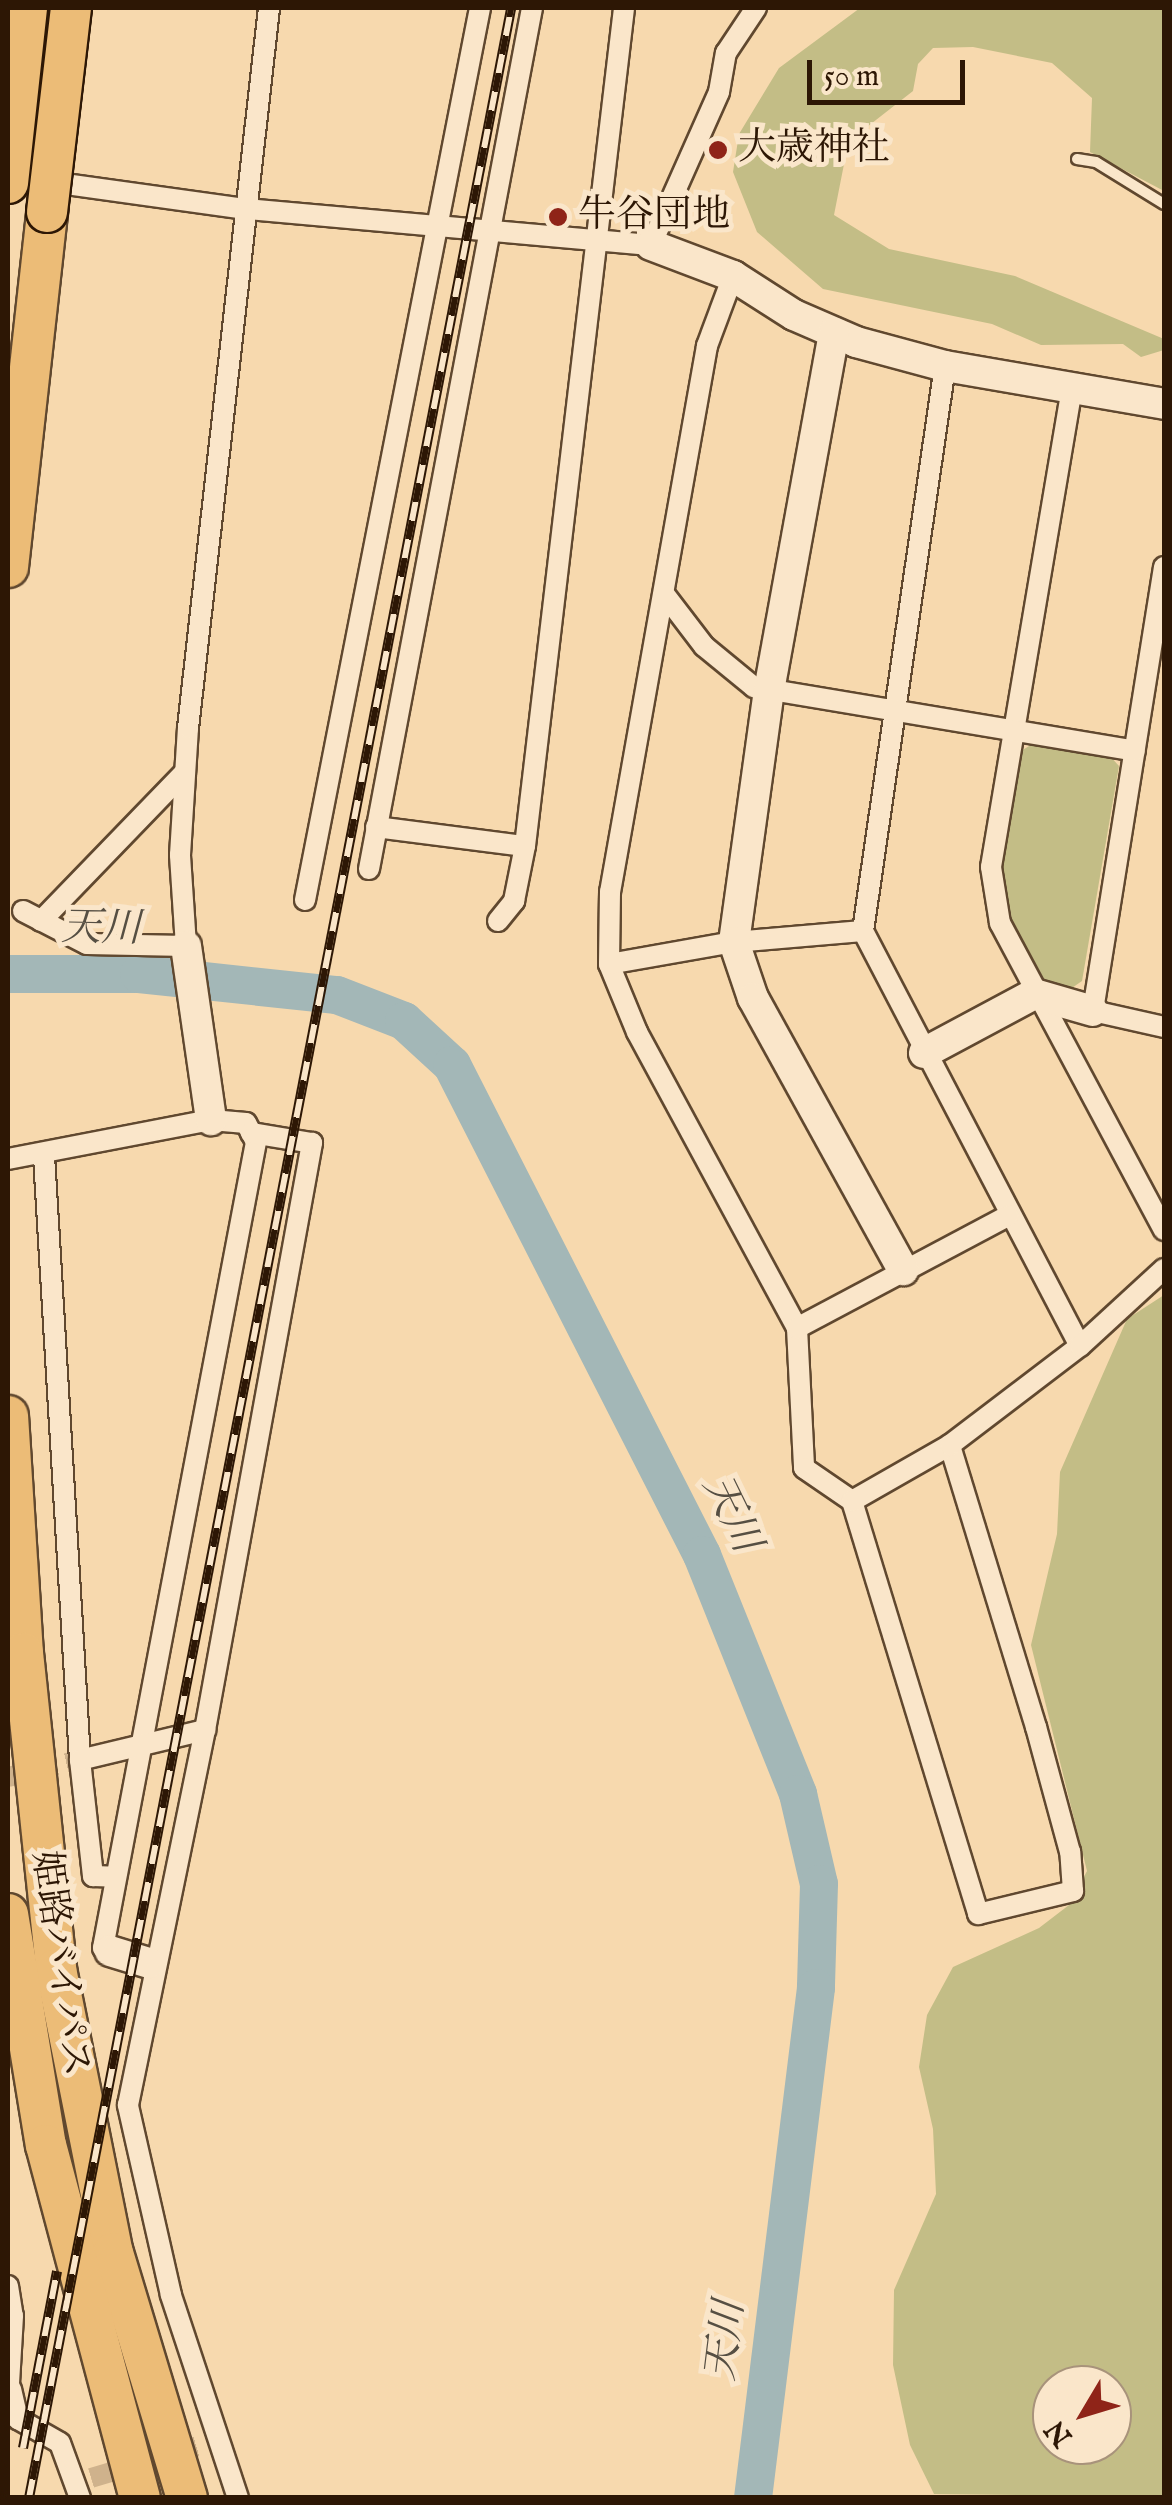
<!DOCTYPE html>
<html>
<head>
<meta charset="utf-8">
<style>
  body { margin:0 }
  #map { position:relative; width:1172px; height:2505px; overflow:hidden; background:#f7d9ae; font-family:"IM FELL English","Noto Serif JP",serif }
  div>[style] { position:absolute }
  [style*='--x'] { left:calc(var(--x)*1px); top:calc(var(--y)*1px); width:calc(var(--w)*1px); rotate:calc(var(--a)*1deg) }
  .green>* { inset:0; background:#c3bd86 }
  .river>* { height:38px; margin:-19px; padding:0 19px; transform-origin:19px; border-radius:19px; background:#a3b7b7 }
  .street-tunnel>* { height:20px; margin-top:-10px; transform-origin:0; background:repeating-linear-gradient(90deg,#cfb28c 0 20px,transparent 0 30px) }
  .roads { filter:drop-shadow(2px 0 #60482f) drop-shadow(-2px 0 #60482f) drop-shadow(0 2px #60482f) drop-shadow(0 -2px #60482f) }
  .lane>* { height:10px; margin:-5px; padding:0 5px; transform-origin:5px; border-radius:5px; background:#fae6ca }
  .street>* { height:20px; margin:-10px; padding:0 10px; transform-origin:10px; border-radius:10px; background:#fae6ca }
  .secondary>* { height:30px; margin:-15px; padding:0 15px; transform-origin:15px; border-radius:15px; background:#fae6ca }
  .highway>* { height:40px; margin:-20px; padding:0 20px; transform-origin:20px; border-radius:20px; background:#ecbc77 }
  .rail>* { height:10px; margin-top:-5px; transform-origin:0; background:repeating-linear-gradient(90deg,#fae6ca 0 19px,#2d1705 0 38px); box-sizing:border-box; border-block:2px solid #2d1705 }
  .bridges { filter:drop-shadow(2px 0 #2d1705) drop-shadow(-2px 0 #2d1705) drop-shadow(0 2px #2d1705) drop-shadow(0 -2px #2d1705) }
  .highway-bridge>* { height:40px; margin:-20px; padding:0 20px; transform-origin:20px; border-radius:20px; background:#ecbc77 }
  .dots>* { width:28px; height:28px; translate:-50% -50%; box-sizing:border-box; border:5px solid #fae6ca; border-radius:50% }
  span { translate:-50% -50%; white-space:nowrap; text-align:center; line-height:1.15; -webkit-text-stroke:10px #fae6ca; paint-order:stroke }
  .poi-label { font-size:38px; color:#2d1705 }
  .left { translate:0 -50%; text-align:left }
  .street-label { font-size:38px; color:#2d1705 }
  .water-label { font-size:40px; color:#564f43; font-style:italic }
  .frame { position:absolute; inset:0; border:10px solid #2d1705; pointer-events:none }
  .north { position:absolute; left:1032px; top:2365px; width:100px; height:100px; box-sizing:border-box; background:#fae6ca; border:2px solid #a8937b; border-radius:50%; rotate:232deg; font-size:28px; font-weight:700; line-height:40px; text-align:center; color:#2d1705 }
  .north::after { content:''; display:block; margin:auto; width:35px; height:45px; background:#8f2418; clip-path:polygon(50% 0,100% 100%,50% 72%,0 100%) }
  .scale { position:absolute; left:807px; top:60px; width:158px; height:45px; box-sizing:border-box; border:5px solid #2d1705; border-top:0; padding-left:12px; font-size:30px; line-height:35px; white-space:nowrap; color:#2d1705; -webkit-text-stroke:8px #fae6ca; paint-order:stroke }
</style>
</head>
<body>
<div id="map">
  <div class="green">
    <div style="clip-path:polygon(860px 8px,1164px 8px,1164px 191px,1090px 152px,1092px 98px,1052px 63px,973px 47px,933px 48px,918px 64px,913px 91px,867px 127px,846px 154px,834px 215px,889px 249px,1015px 276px,1164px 339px,1164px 350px,1141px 357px,1123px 344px,1041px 345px,992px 324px,823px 289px,757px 232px,733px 172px,739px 134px,779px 68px)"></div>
    <div style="clip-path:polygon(1034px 743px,1109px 755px,1119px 766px,1082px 981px,1066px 992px,1030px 971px,1007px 915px,1002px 874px,1021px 751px)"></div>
    <div style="clip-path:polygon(evenodd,1164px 1295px,1164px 2497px,934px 2494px,910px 2445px,893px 2365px,894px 2290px,936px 2194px,933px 2129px,919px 2067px,927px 2015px,953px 1967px,1039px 1928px,1069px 1905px,1087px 1871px,1031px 1645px,1057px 1534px,1060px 1472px,1127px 1319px,1164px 1295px,1052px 2385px,1112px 2385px,1112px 2445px,1052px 2445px,1052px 2385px)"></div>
  </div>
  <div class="river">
    <div style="--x:8;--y:974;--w:131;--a:0"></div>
    <div style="--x:139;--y:974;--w:199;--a:6.1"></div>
    <div style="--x:337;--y:995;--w:72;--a:21.2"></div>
    <div style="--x:404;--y:1021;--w:65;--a:42.5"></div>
    <div style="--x:452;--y:1065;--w:550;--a:62.97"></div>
    <div style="--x:702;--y:1555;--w:258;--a:68.1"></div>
    <div style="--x:798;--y:1794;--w:92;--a:76.9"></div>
    <div style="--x:819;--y:1884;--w:104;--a:91.7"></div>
    <div style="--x:816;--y:1988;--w:514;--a:97.04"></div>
  </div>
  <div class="street-tunnel">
    <div style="--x:8;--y:1777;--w:74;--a:-13.3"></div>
    <div style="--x:91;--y:2478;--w:116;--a:-16.6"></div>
  </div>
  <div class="roads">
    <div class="lane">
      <div style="--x:1077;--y:159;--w:19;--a:9"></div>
      <div style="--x:1096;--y:162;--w:80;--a:31.7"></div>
    </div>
    <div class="street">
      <div style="--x:44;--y:181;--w:205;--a:7.9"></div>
      <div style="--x:247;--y:209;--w:406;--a:5.1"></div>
      <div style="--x:651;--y:245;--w:167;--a:-66"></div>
      <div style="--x:719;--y:92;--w:40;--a:-80"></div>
      <div style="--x:726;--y:53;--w:54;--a:-56.3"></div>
      <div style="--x:733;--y:276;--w:75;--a:110.4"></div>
      <div style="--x:707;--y:346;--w:555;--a:100.07"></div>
      <div style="--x:610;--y:892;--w:72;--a:90.8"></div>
      <div style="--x:609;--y:964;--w:74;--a:67.6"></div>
      <div style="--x:637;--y:1032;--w:336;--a:61.6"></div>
      <div style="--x:797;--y:1328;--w:140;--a:87.1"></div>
      <div style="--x:804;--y:1468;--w:58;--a:34.5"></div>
      <div style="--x:852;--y:1501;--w:432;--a:73"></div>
      <div style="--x:978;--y:1914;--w:98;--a:-13.6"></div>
      <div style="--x:1073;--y:1891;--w:39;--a:-94"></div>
      <div style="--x:1070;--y:1852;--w:130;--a:-105.2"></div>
      <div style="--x:1036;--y:1727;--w:295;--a:-107"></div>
      <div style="--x:945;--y:366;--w:571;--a:98.26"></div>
      <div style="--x:863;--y:931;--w:468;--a:62.4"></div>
      <div style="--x:1072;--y:388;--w:486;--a:99.6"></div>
      <div style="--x:991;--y:867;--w:57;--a:80.9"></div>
      <div style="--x:1000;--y:923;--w:348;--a:61.9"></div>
      <div style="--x:1164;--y:567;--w:450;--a:99.1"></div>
      <div style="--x:1093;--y:1011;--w:73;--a:12.7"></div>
      <div style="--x:665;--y:595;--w:64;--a:52.6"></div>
      <div style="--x:704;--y:646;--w:65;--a:39.4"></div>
      <div style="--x:754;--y:687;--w:386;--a:9.5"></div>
      <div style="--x:376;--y:827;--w:150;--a:7.3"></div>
      <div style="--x:369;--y:869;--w:876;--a:-79.28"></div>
      <div style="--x:305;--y:900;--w:909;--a:-78.9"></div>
      <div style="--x:23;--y:911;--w:72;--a:27.3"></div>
      <div style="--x:87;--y:944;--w:99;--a:1.2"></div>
      <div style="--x:186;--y:946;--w:91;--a:-93.8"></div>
      <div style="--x:180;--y:855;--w:127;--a:-86.4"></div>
      <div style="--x:188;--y:728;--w:725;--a:-83.58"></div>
      <div style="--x:41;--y:921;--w:207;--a:-46"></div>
      <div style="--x:498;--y:921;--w:26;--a:-51"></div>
      <div style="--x:514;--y:901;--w:56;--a:-78.7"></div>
      <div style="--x:525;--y:846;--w:844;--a:-83.26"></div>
      <div style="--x:609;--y:964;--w:127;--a:-10"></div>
      <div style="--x:734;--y:942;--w:129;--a:-4.9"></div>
      <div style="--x:44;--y:1156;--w:605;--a:86.59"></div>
      <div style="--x:80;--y:1760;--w:117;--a:83.6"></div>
      <div style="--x:93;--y:1876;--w:23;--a:2"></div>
      <div style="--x:8;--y:1159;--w:207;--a:-10.9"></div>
      <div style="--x:211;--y:1120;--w:35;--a:5"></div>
      <div style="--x:246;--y:1123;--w:21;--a:62"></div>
      <div style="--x:256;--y:1142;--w:820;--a:100.75"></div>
      <div style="--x:103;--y:1948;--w:8;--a:23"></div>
      <div style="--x:797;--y:1328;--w:239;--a:-28"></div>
      <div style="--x:852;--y:1501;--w:113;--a:-29.7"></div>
      <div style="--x:950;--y:1445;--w:163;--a:-37.3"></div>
      <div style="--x:1080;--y:1346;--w:114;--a:-42.5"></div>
      <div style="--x:80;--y:1760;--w:129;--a:-13.5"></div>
      <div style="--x:8;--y:2286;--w:30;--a:81"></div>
      <div style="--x:13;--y:2316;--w:84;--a:93.4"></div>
      <div style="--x:11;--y:2389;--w:31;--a:77"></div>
      <div style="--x:18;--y:2419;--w:48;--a:29.7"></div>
      <div style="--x:60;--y:2443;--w:59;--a:70"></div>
      <div style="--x:238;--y:2498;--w:214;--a:-108.3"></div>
      <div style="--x:171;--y:2295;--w:195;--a:-102.8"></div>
      <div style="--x:128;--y:2105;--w:383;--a:-78.4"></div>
      <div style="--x:205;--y:1730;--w:597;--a:-79.67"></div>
      <div style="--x:312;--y:1143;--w:62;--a:-170.7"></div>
    </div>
    <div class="secondary">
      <div style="--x:651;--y:245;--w:88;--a:20.7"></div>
      <div style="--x:733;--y:276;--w:72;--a:32.6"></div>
      <div style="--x:794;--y:315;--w:68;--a:23.5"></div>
      <div style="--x:856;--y:342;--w:92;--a:15.1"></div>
      <div style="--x:945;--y:366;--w:222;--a:9.8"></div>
      <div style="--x:834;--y:333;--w:363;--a:100.3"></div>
      <div style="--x:769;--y:690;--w:254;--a:97.9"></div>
      <div style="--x:734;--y:942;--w:59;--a:71.3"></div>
      <div style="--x:753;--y:998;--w:311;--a:61.1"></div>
      <div style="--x:186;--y:946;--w:176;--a:81.8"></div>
      <div style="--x:924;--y:1053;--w:125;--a:-28.2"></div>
      <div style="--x:1034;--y:994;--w:61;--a:16.1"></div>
      <div style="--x:110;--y:1951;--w:41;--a:17.1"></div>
    </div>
    <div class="highway">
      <div style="--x:8;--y:567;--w:357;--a:-83.7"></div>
      <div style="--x:8;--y:1416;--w:237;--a:86.4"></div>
      <div style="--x:23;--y:1653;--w:318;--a:84"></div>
      <div style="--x:56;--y:1969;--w:290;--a:78.7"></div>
      <div style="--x:113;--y:2253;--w:256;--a:73.2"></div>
      <div style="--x:8;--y:1914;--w:234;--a:80.7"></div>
      <div style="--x:46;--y:2145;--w:365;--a:75.1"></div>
    </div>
  </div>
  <div class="rail">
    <div style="--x:23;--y:2448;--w:180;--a:-79.1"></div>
    <div style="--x:29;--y:2498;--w:2536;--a:-79.04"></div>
  </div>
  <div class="bridges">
    <div class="highway-bridge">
      <div style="--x:8;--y:183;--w:176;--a:-83.8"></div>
      <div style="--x:47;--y:212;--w:205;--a:-83.3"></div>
    </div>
  </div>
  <div class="dots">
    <div style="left:718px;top:150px;background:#8f2418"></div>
    <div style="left:558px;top:217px;background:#8f2418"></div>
  </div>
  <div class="poi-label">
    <span class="left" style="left:738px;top:150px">大歳神社</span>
    <span class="left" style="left:578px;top:217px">牛谷団地</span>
  </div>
  <div class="street-label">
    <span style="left:59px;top:1964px;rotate:82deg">姫路バイパス</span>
  </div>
  <div class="water-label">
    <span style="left:101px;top:930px;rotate:1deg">天川</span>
    <span style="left:730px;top:1514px;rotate:64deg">天川</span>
    <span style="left:727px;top:2341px;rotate:-83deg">天川</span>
  </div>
  <div class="frame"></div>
  <div class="north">N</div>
  <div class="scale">50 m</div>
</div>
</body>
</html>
